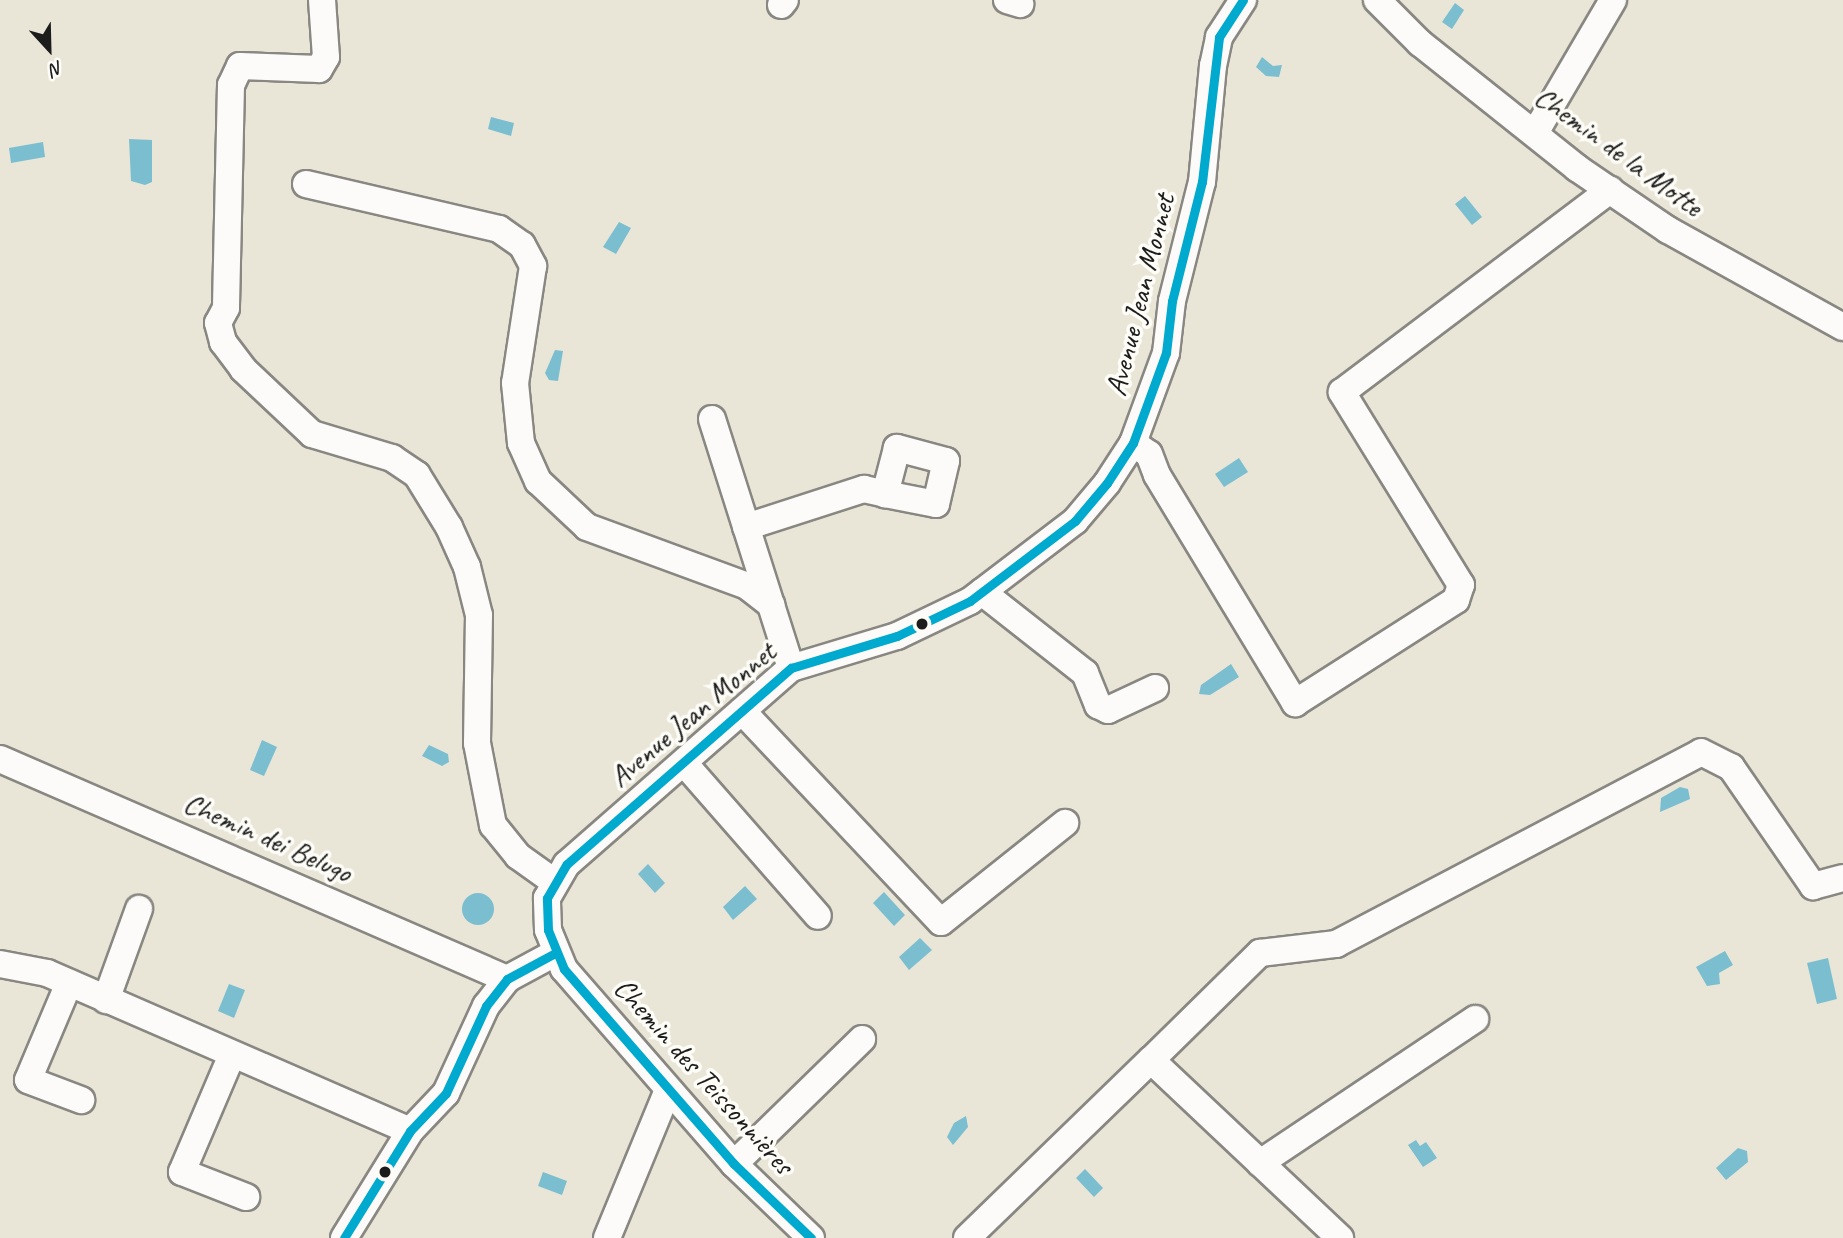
<!DOCTYPE html>
<html>
<head>
<meta charset="utf-8">
<style>
  body { margin:0 }
  #map { position:relative; width:1843px; height:1238px; overflow:hidden; background:#e9e6d8; font-family:Caveat,sans-serif }
  div>[style] { position:absolute }
  [style*='--x'] { left:calc(var(--x)*1px); top:calc(var(--y)*1px); width:calc(var(--w)*1px); rotate:calc(var(--a)*1deg) }
  .water>* { inset:0; background:#7bbecf }
  .round { border-radius:50% }
  .roads { filter:drop-shadow(2px 0 #898781) drop-shadow(-2px 0 #898781) drop-shadow(0 2px #898781) drop-shadow(0 -2px #898781) }
  .street>* { height:26px; margin:-13px; padding:0 13px; transform-origin:13px; border-radius:13px; background:#fcfbf9 }
  .bus-1>* { height:9px; margin:-4.5px; padding:0 4.5px; transform-origin:4.5px; border-radius:4.5px; background:#00a9ce }
  .dots>* { width:19px; height:19px; translate:-50% -50%; box-sizing:border-box; border:4px solid #fdfcf7; border-radius:50% }
  span { translate:-50% -50%; white-space:nowrap; text-align:center; line-height:1.15; -webkit-text-stroke:7px #fdfcf7; paint-order:stroke }
  .street-label { font-size:30px; color:#1c1c1c }
  .north { position:absolute; left:14px; top:14px; width:70px; height:70px; -webkit-text-stroke:5px #fdfcf7; paint-order:stroke; rotate:158deg; font-size:19px; font-weight:700; line-height:28px; text-align:center; color:#1c1c1c }
  .north::after { content:''; display:block; margin:auto; width:24px; height:32px; background:#1c1c1c; clip-path:polygon(50% 0,100% 100%,50% 72%,0 100%) }
</style>
</head>
<body>
<div id="map">
  <div class="water">
    <div style="clip-path:polygon(1455px 3px,1464px 10px,1452px 29px,1442px 22px)"></div>
    <div style="clip-path:polygon(1262px 57px,1273px 66px,1282px 65px,1279px 77px,1266px 76px,1256px 67px)"></div>
    <div style="clip-path:polygon(491px 117px,514px 123px,511px 136px,488px 129px)"></div>
    <div style="clip-path:polygon(129px 139px,152px 140px,152px 182px,145px 185px,131px 181px)"></div>
    <div style="clip-path:polygon(43px 142px,45px 157px,11px 163px,9px 148px)"></div>
    <div style="clip-path:polygon(1465px 196px,1482px 217px,1472px 225px,1455px 204px)"></div>
    <div style="clip-path:polygon(619px 222px,631px 228px,616px 254px,603px 247px)"></div>
    <div style="clip-path:polygon(555px 350px,563px 351px,558px 381px,549px 380px,545px 373px)"></div>
    <div style="clip-path:polygon(1239px 458px,1248px 472px,1224px 487px,1215px 474px)"></div>
    <div style="clip-path:polygon(1231px 664px,1239px 677px,1210px 695px,1199px 694px,1201px 685px)"></div>
    <div style="clip-path:polygon(262px 740px,277px 747px,264px 776px,250px 770px)"></div>
    <div style="clip-path:polygon(429px 745px,448px 754px,449px 762px,442px 766px,422px 756px)"></div>
    <div style="clip-path:polygon(1680px 787px,1688px 789px,1690px 799px,1660px 812px,1661px 798px)"></div>
    <div style="clip-path:polygon(648px 864px,665px 883px,655px 893px,638px 874px)"></div>
    <div style="clip-path:polygon(745px 886px,757px 899px,733px 920px,723px 907px)"></div>
    <div style="clip-path:polygon(884px 892px,905px 915px,894px 926px,873px 903px)"></div>
    <div class="round" style="left:462px;top:893px;width:32px;height:32px"></div>
    <div style="clip-path:polygon(920px 938px,932px 950px,909px 970px,899px 957px)"></div>
    <div style="clip-path:polygon(1725px 951px,1733px 965px,1719px 973px,1720px 984px,1707px 986px,1696px 967px)"></div>
    <div style="clip-path:polygon(1828px 958px,1837px 999px,1817px 1004px,1807px 963px)"></div>
    <div style="clip-path:polygon(229px 984px,245px 990px,234px 1018px,218px 1011px)"></div>
    <div style="clip-path:polygon(966px 1116px,968px 1127px,953px 1145px,947px 1137px,954px 1123px)"></div>
    <div style="clip-path:polygon(1416px 1140px,1420px 1146px,1426px 1142px,1437px 1158px,1423px 1167px,1408px 1145px)"></div>
    <div style="clip-path:polygon(1738px 1148px,1747px 1151px,1748px 1162px,1726px 1180px,1716px 1168px)"></div>
    <div style="clip-path:polygon(1085px 1169px,1103px 1188px,1094px 1197px,1076px 1178px)"></div>
    <div style="clip-path:polygon(543px 1172px,567px 1181px,562px 1195px,538px 1186px)"></div>
  </div>
  <div class="roads">
    <div class="street">
      <div style="--x:322;--y:0;--w:57;--a:86"></div>
      <div style="--x:326;--y:57;--w:14;--a:120"></div>
      <div style="--x:319;--y:69;--w:79;--a:-177.8"></div>
      <div style="--x:240;--y:66;--w:21;--a:115"></div>
      <div style="--x:231;--y:85;--w:223;--a:91.3"></div>
      <div style="--x:226;--y:308;--w:17;--a:118"></div>
      <div style="--x:218;--y:323;--w:20;--a:75"></div>
      <div style="--x:223;--y:342;--w:34;--a:53"></div>
      <div style="--x:243;--y:369;--w:95;--a:43.3"></div>
      <div style="--x:312;--y:434;--w:84;--a:16.7"></div>
      <div style="--x:392;--y:458;--w:30;--a:34"></div>
      <div style="--x:417;--y:475;--w:61;--a:58.4"></div>
      <div style="--x:449;--y:527;--w:44;--a:65.8"></div>
      <div style="--x:467;--y:567;--w:49;--a:76"></div>
      <div style="--x:479;--y:615;--w:128;--a:90.9"></div>
      <div style="--x:477;--y:743;--w:84;--a:79"></div>
      <div style="--x:493;--y:825;--w:40;--a:51"></div>
      <div style="--x:518;--y:856;--w:43;--a:35.5"></div>
      <div style="--x:1007;--y:0;--w:14;--a:17"></div>
      <div style="--x:1377;--y:0;--w:61;--a:45"></div>
      <div style="--x:1420;--y:43;--w:201;--a:38.5"></div>
      <div style="--x:1577;--y:168;--w:110;--a:34.3"></div>
      <div style="--x:1668;--y:230;--w:200;--a:29"></div>
      <div style="--x:781;--y:5;--w:6;--a:-51"></div>
      <div style="--x:1535;--y:133;--w:154;--a:-59.6"></div>
      <div style="--x:306;--y:184;--w:198;--a:13.1"></div>
      <div style="--x:499;--y:229;--w:28;--a:35"></div>
      <div style="--x:522;--y:245;--w:24;--a:62"></div>
      <div style="--x:533;--y:266;--w:118;--a:98.7"></div>
      <div style="--x:515;--y:383;--w:60;--a:84.3"></div>
      <div style="--x:521;--y:443;--w:42;--a:65.9"></div>
      <div style="--x:538;--y:481;--w:67;--a:43.2"></div>
      <div style="--x:587;--y:527;--w:171;--a:20.2"></div>
      <div style="--x:747;--y:586;--w:31;--a:38"></div>
      <div style="--x:712;--y:419;--w:261;--a:72.4"></div>
      <div style="--x:1133;--y:443;--w:19;--a:35"></div>
      <div style="--x:1149;--y:454;--w:22;--a:69"></div>
      <div style="--x:1157;--y:475;--w:267;--a:58.8"></div>
      <div style="--x:1295;--y:703;--w:191;--a:-32.6"></div>
      <div style="--x:1456;--y:600;--w:16;--a:-72"></div>
      <div style="--x:1461;--y:585;--w:227;--a:-121.7"></div>
      <div style="--x:1342;--y:392;--w:336;--a:-37"></div>
      <div style="--x:746;--y:527;--w:124;--a:-17.9"></div>
      <div style="--x:864;--y:489;--w:22;--a:13"></div>
      <div style="--x:885;--y:494;--w:52;--a:11.1"></div>
      <div style="--x:936;--y:504;--w:44;--a:-76.9"></div>
      <div style="--x:946;--y:461;--w:51;--a:-165.1"></div>
      <div style="--x:897;--y:448;--w:48;--a:104.6"></div>
      <div style="--x:982;--y:592;--w:131;--a:38.2"></div>
      <div style="--x:1085;--y:673;--w:35;--a:68"></div>
      <div style="--x:1098;--y:705;--w:11;--a:27"></div>
      <div style="--x:1108;--y:710;--w:52;--a:-25.1"></div>
      <div style="--x:742;--y:711;--w:290;--a:46.7"></div>
      <div style="--x:941;--y:922;--w:159;--a:-38.6"></div>
      <div style="--x:0;--y:759;--w:553;--a:23.46"></div>
      <div style="--x:684;--y:763;--w:203;--a:48.8"></div>
      <div style="--x:0;--y:964;--w:48;--a:10.8"></div>
      <div style="--x:47;--y:973;--w:396;--a:23.5"></div>
      <div style="--x:69;--y:983;--w:105;--a:112.9"></div>
      <div style="--x:28;--y:1080;--w:57;--a:20.7"></div>
      <div style="--x:106;--y:1000;--w:97;--a:-70.1"></div>
      <div style="--x:231;--y:1057;--w:125;--a:113.1"></div>
      <div style="--x:182;--y:1172;--w:69;--a:21.3"></div>
      <div style="--x:1151;--y:1060;--w:153;--a:-44.5"></div>
      <div style="--x:1260;--y:953;--w:77;--a:-6.8"></div>
      <div style="--x:1336;--y:944;--w:412;--a:-27.7"></div>
      <div style="--x:1701;--y:752;--w:34;--a:27"></div>
      <div style="--x:1731;--y:767;--w:145;--a:55.4"></div>
      <div style="--x:1813;--y:886;--w:31;--a:-15"></div>
      <div style="--x:1260;--y:1163;--w:259;--a:-33.8"></div>
      <div style="--x:734;--y:1164;--w:179;--a:-44.3"></div>
      <div style="--x:344;--y:1238;--w:126;--a:-58.3"></div>
      <div style="--x:410;--y:1131;--w:52;--a:-46.5"></div>
      <div style="--x:446;--y:1093;--w:96;--a:-65.3"></div>
      <div style="--x:486;--y:1006;--w:34;--a:-52"></div>
      <div style="--x:507;--y:979;--w:55;--a:-28.4"></div>
      <div style="--x:607;--y:1238;--w:160;--a:-67.6"></div>
      <div style="--x:811;--y:1238;--w:107;--a:-136.1"></div>
      <div style="--x:734;--y:1164;--w:259;--a:-131.1"></div>
      <div style="--x:564;--y:969;--w:42;--a:-112.3"></div>
      <div style="--x:548;--y:930;--w:32;--a:-92"></div>
      <div style="--x:547;--y:898;--w:39;--a:-60"></div>
      <div style="--x:567;--y:864;--w:298;--a:-41.2"></div>
      <div style="--x:791;--y:668;--w:111;--a:-16.8"></div>
      <div style="--x:897;--y:636;--w:81;--a:-25.6"></div>
      <div style="--x:970;--y:601;--w:132;--a:-37.3"></div>
      <div style="--x:1075;--y:521;--w:50;--a:-49.9"></div>
      <div style="--x:1107;--y:483;--w:48;--a:-57"></div>
      <div style="--x:1133;--y:443;--w:96;--a:-69.9"></div>
      <div style="--x:1166;--y:353;--w:52;--a:-83.4"></div>
      <div style="--x:1172;--y:301;--w:123;--a:-75.9"></div>
      <div style="--x:1202;--y:182;--w:117;--a:-84.6"></div>
      <div style="--x:1213;--y:66;--w:30;--a:-78"></div>
      <div style="--x:1219;--y:37;--w:44;--a:-57"></div>
      <div style="--x:967;--y:1238;--w:256;--a:-44.1"></div>
      <div style="--x:1151;--y:1060;--w:260;--a:43.3"></div>
    </div>
  </div>
  <div class="bus-1">
    <div style="--x:344;--y:1238;--w:126;--a:-58.3"></div>
    <div style="--x:410;--y:1131;--w:52;--a:-46.5"></div>
    <div style="--x:446;--y:1093;--w:96;--a:-65.3"></div>
    <div style="--x:486;--y:1006;--w:34;--a:-52"></div>
    <div style="--x:507;--y:979;--w:55;--a:-28.4"></div>
    <div style="--x:811;--y:1238;--w:107;--a:-136.1"></div>
    <div style="--x:734;--y:1164;--w:259;--a:-131.1"></div>
    <div style="--x:564;--y:969;--w:42;--a:-112.3"></div>
    <div style="--x:548;--y:930;--w:32;--a:-92"></div>
    <div style="--x:547;--y:898;--w:39;--a:-60"></div>
    <div style="--x:567;--y:864;--w:298;--a:-41.2"></div>
    <div style="--x:791;--y:668;--w:111;--a:-16.8"></div>
    <div style="--x:897;--y:636;--w:81;--a:-25.6"></div>
    <div style="--x:970;--y:601;--w:132;--a:-37.3"></div>
    <div style="--x:1075;--y:521;--w:50;--a:-49.9"></div>
    <div style="--x:1107;--y:483;--w:48;--a:-57"></div>
    <div style="--x:1133;--y:443;--w:96;--a:-69.9"></div>
    <div style="--x:1166;--y:353;--w:52;--a:-83.4"></div>
    <div style="--x:1172;--y:301;--w:123;--a:-75.9"></div>
    <div style="--x:1202;--y:182;--w:146;--a:-83.3"></div>
    <div style="--x:1219;--y:37;--w:44;--a:-57"></div>
  </div>
  <div class="dots">
    <div style="left:922px;top:624px;background:#1c1c1c"></div>
    <div style="left:385px;top:1172px;background:#1c1c1c"></div>
  </div>
  <div class="street-label">
    <span style="left:1619px;top:151px;rotate:36deg">Chemin de la Motte</span>
    <span style="left:1140px;top:295px;rotate:-76deg">Avenue Jean Monnet</span>
    <span style="left:692px;top:714px;rotate:-40deg">Avenue Jean Monnet</span>
    <span style="left:268px;top:837px;rotate:24deg">Chemin dei Belugo</span>
    <span style="left:704px;top:1076px;rotate:48deg">Chemin des Teissonnières</span>
  </div>
  <div class="north">N</div>
</div>
</body>
</html>
